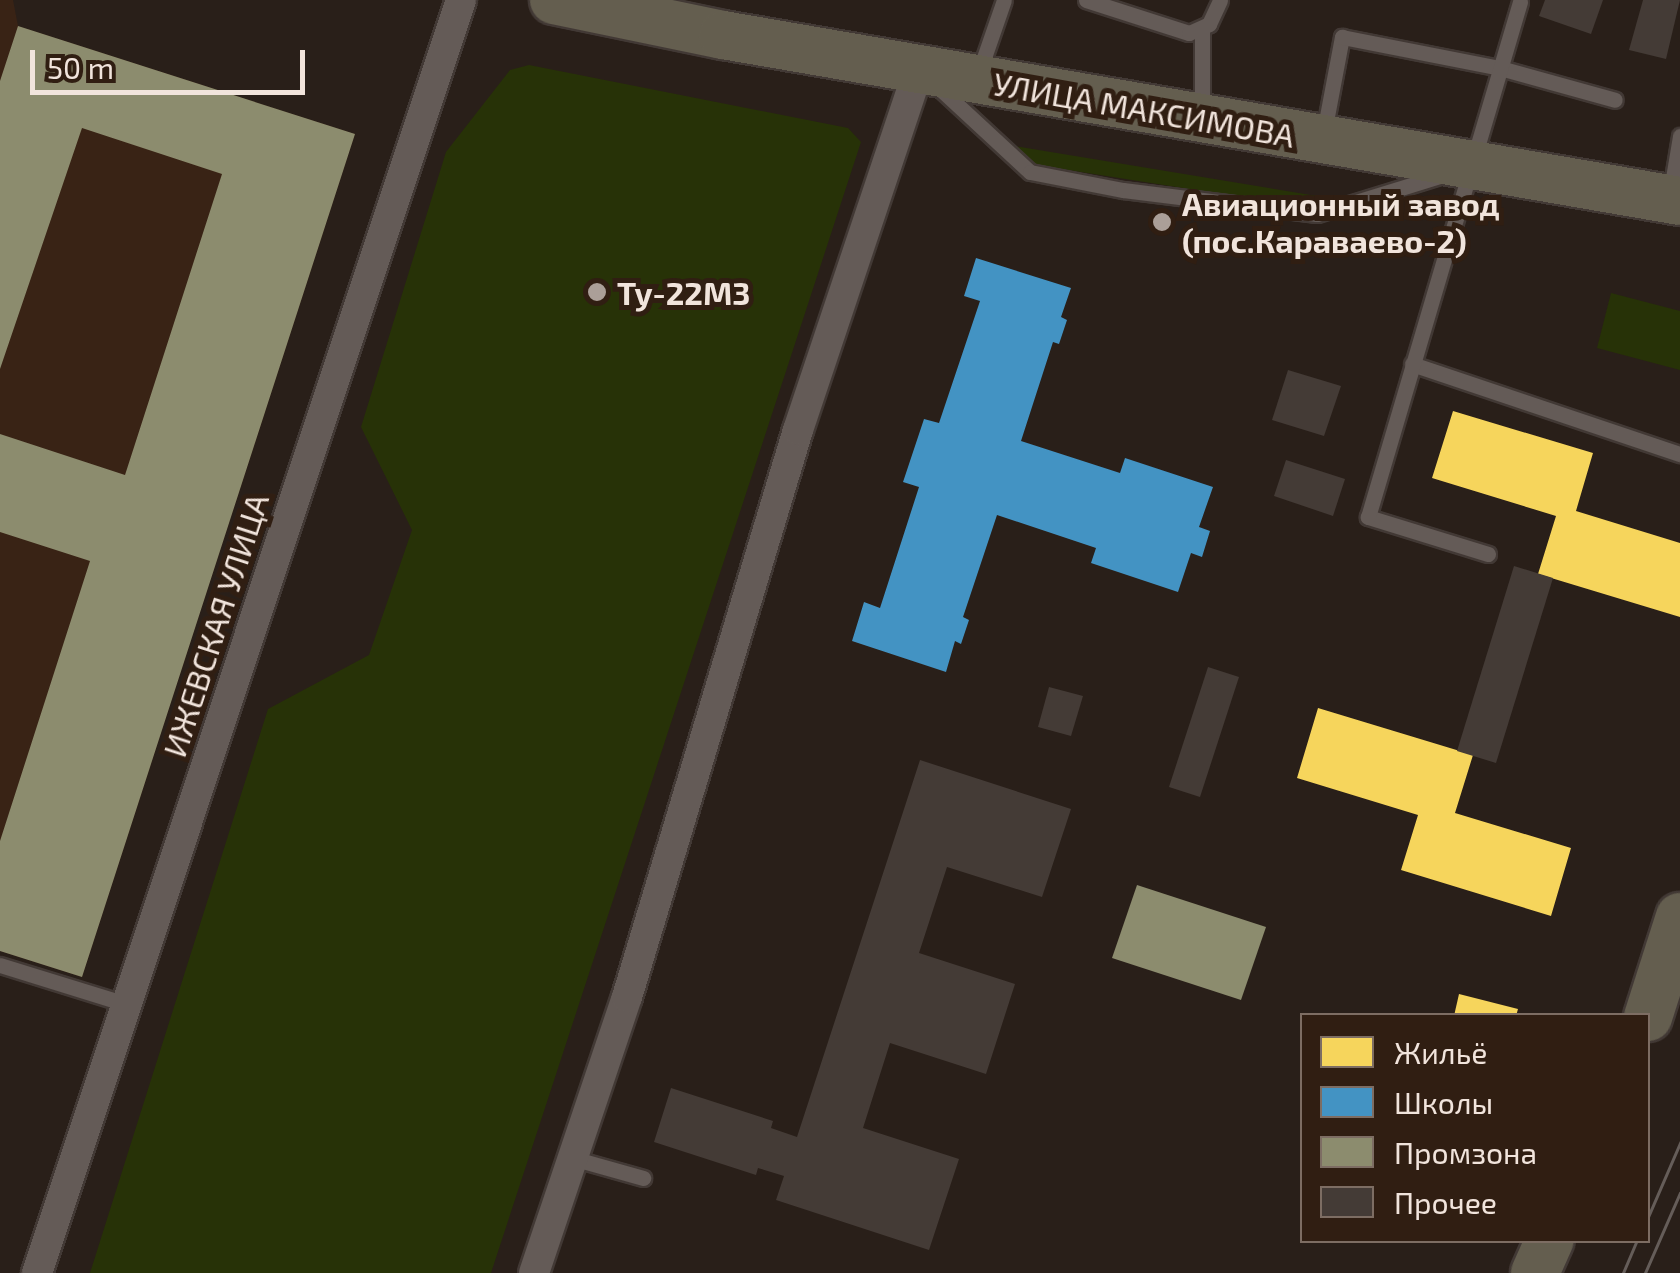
<!DOCTYPE html>
<html>
<head>
<meta charset="utf-8">
<style>
  body { margin:0 }
  #map { position:relative; width:1680px; height:1273px; overflow:hidden; background:#291f19; font-family:"Exo 2",sans-serif }
  div>[style] { position:absolute }
  [style*='--x'] { left:calc(var(--x)*1px); top:calc(var(--y)*1px); width:calc(var(--w)*1px); rotate:calc(var(--a)*1deg) }
  .built>* { inset:0; background:#392315 }
  .green>* { inset:0; background:#273207 }
  .homes>* { inset:0; background:#f6d55c }
  .schools>* { inset:0; background:#4393c3 }
  .industry>* { inset:0; background:#8c8c6e }
  .building>* { inset:0; background:#443b36 }
  .roads { filter:drop-shadow(2px 0 #423935) drop-shadow(-2px 0 #423935) drop-shadow(0 2px #423935) drop-shadow(0 -2px #423935) }
  .service>* { height:15px; margin:-7.5px; padding:0 7.5px; transform-origin:7.5px; border-radius:7.5px; background:#645b57 }
  .minor>* { height:30px; margin:-15px; padding:0 15px; transform-origin:15px; border-radius:15px; background:#645b57 }
  .primary>* { height:48px; margin:-24px; padding:0 24px; transform-origin:24px; border-radius:24px; background:#645e4f }
  .tram>* { height:2.5px; margin:-1.25px; padding:0 1.25px; transform-origin:1.25px; border-radius:1.25px; background:#655d59 }
  .dots>* { width:28px; height:28px; translate:-50% -50%; box-sizing:border-box; border:5px solid #301e12; border-radius:50% }
  span { translate:-50% -50%; white-space:nowrap; text-align:center; line-height:1.15; -webkit-text-stroke:10px #301e12; paint-order:stroke }
  .street-label { font-size:32px; color:#f1e4dc }
  .poi-label { font-size:32px; color:#f1e4dc; font-weight:700 }
  .left { translate:0 -50%; text-align:left }
  .legend { position:absolute; left:1300px; top:1013px; width:350px; height:230px; box-sizing:border-box; background:#301e12; border:2px solid #7d6d63; margin:0; padding:12px 18px; list-style:none; font-size:30px; color:#f1e4dc }
  .legend li { display:flex; align-items:center; gap:20px; height:50px }
  .legend b { width:50px; border:2px solid #7d6d63 }
  .scale { position:absolute; left:30px; top:50px; width:275px; height:45px; box-sizing:border-box; border:5px solid #f1e4dc; border-top:0; padding-left:12px; font-size:30px; line-height:35px; white-space:nowrap; color:#f1e4dc; -webkit-text-stroke:8px #301e12; paint-order:stroke }
</style>
</head>
<body>
<div id="map">
  <div class="built">
    <div style="clip-path:polygon(0 0,13px 0,18px 26px,355px 134px,82px 977px,0 951px)"></div>
  </div>
  <div class="green">
    <div style="clip-path:polygon(529px 65px,848px 128px,861px 142px,491px 1273px,90px 1273px,268px 709px,369px 655px,412px 530px,361px 427px,446px 152px,510px 70px)"></div>
    <div style="clip-path:polygon(1014px 146px,1341px 200px,1317px 209px,1030px 164px)"></div>
    <div style="clip-path:polygon(1611px 293px,1680px 311px,1680px 370px,1597px 348px)"></div>
  </div>
  <div class="homes">
    <div style="clip-path:polygon(1453px 411px,1593px 453px,1576px 511px,1680px 543px,1680px 617px,1538px 574px,1556px 516px,1432px 478px)"></div>
    <div style="clip-path:polygon(1318px 708px,1473px 755px,1455px 813px,1571px 848px,1551px 916px,1401px 870px,1418px 815px,1297px 778px)"></div>
    <div style="clip-path:polygon(1459px 994px,1518px 1009px,1516px 1016px,1454px 1016px)"></div>
  </div>
  <div class="schools">
    <div style="clip-path:polygon(976px 258px,1071px 288px,1061px 317px,1067px 320px,1059px 344px,1053px 342px,1021px 441px,1120px 473px,1125px 458px,1213px 487px,1199px 527px,1210px 531px,1202px 557px,1191px 553px,1178px 592px,1091px 563px,1096px 548px,997px 515px,963px 617px,969px 620px,961px 644px,955px 641px,946px 672px,852px 641px,864px 602px,880px 608px,919px 487px,903px 482px,924px 419px,939px 423px,980px 301px,964px 296px)"></div>
  </div>
  <div class="industry">
    <div style="clip-path:polygon(18px 26px,355px 134px,82px 977px,0 951px,0 841px,90px 561px,0 532px,0 434px,125px 475px,222px 174px,82px 128px,0 369px,0 81px)"></div>
    <div style="clip-path:polygon(1137px 885px,1266px 927px,1241px 1000px,1112px 958px)"></div>
  </div>
  <div class="building">
    <div style="clip-path:polygon(1545px 0,1603px 0,1591px 34px,1539px 16px)"></div>
    <div style="clip-path:polygon(1643px 0,1680px 0,1666px 59px,1629px 50px)"></div>
    <div style="clip-path:polygon(1288px 370px,1341px 386px,1324px 436px,1272px 420px)"></div>
    <div style="clip-path:polygon(1286px 460px,1345px 479px,1333px 516px,1274px 496px)"></div>
    <div style="clip-path:polygon(1514px 566px,1553px 578px,1496px 763px,1457px 751px)"></div>
    <div style="clip-path:polygon(1208px 667px,1239px 677px,1200px 797px,1169px 787px)"></div>
    <div style="clip-path:polygon(1049px 687px,1083px 696px,1071px 736px,1038px 727px)"></div>
    <div style="clip-path:polygon(920px 760px,1071px 809px,1042px 897px,947px 867px,919px 953px,1015px 984px,986px 1074px,890px 1043px,863px 1128px,959px 1159px,929px 1250px,776px 1200px,784px 1176px,758px 1168px,756px 1175px,654px 1142px,671px 1088px,773px 1121px,771px 1128px,797px 1137px)"></div>
  </div>
  <div class="roads">
    <div class="service">
      <div style="--x:1086;--y:0;--w:108;--a:17.8"></div>
      <div style="--x:1189;--y:33;--w:22;--a:-24"></div>
      <div style="--x:1209;--y:24;--w:26;--a:-65"></div>
      <div style="--x:978;--y:75;--w:79;--a:-70.9"></div>
      <div style="--x:936;--y:85;--w:128;--a:42.8"></div>
      <div style="--x:1030;--y:172;--w:95;--a:11"></div>
      <div style="--x:1123;--y:190;--w:195;--a:7.1"></div>
      <div style="--x:1317;--y:214;--w:129;--a:-17.2"></div>
      <div style="--x:1202;--y:110;--w:81;--a:-90"></div>
      <div style="--x:1324;--y:132;--w:97;--a:-79.3"></div>
      <div style="--x:1342;--y:37;--w:161;--a:11.1"></div>
      <div style="--x:1500;--y:68;--w:119;--a:15.5"></div>
      <div style="--x:1670;--y:196;--w:61;--a:-80.5"></div>
      <div style="--x:1412;--y:364;--w:283;--a:18.6"></div>
      <div style="--x:1488;--y:554;--w:126;--a:-162.9"></div>
      <div style="--x:1368;--y:517;--w:537;--a:-73.56"></div>
      <div style="--x:0;--y:965;--w:132;--a:17.2"></div>
      <div style="--x:572;--y:1158;--w:74;--a:15.7"></div>
    </div>
    <div class="minor">
      <div style="--x:37;--y:1273;--w:1342;--a:-71.58"></div>
      <div style="--x:534;--y:1273;--w:291;--a:-71.4"></div>
      <div style="--x:627;--y:997;--w:592;--a:-73.22"></div>
      <div style="--x:798;--y:430;--w:382;--a:-71.5"></div>
    </div>
    <div class="primary">
      <div style="--x:554;--y:0;--w:173;--a:11.7"></div>
      <div style="--x:723;--y:35;--w:971;--a:9.84"></div>
      <div style="--x:1648;--y:1017;--w:105;--a:-72.3"></div>
      <div style="--x:1535;--y:1273;--w:36;--a:-66"></div>
    </div>
  </div>
  <div class="tram">
    <div style="--x:1648;--y:1217;--w:81;--a:-66.6"></div>
    <div style="--x:1623;--y:1273;--w:36;--a:-67"></div>
    <div style="--x:1645;--y:1273;--w:87;--a:-66.4"></div>
  </div>
  <div class="dots">
    <div style="left:1162px;top:222px;background:#ab9f98"></div>
    <div style="left:597px;top:292px;background:#ab9f98"></div>
  </div>
  <div class="street-label">
    <span style="left:1144px;top:109px;rotate:10deg">УЛИЦА МАКСИМОВА</span>
    <span style="left:215px;top:625px;rotate:-72deg">ИЖЕВСКАЯ УЛИЦА</span>
  </div>
  <div class="poi-label">
    <span class="left" style="left:1182px;top:222px">Авиационный завод<br>(пос.Караваево-2)</span>
    <span class="left" style="left:617px;top:292px">Ту-22М3</span>
  </div>
  <ul class="legend">
  <li><b style="height:28px;background:#f6d55c"></b>Жильё</li>
  <li><b style="height:28px;background:#4393c3"></b>Школы</li>
  <li><b style="height:28px;background:#8c8c6e"></b>Промзона</li>
  <li><b style="height:28px;background:#443b36"></b>Прочее</li>
  </ul>
  <div class="scale">50 m</div>
</div>
</body>
</html>
